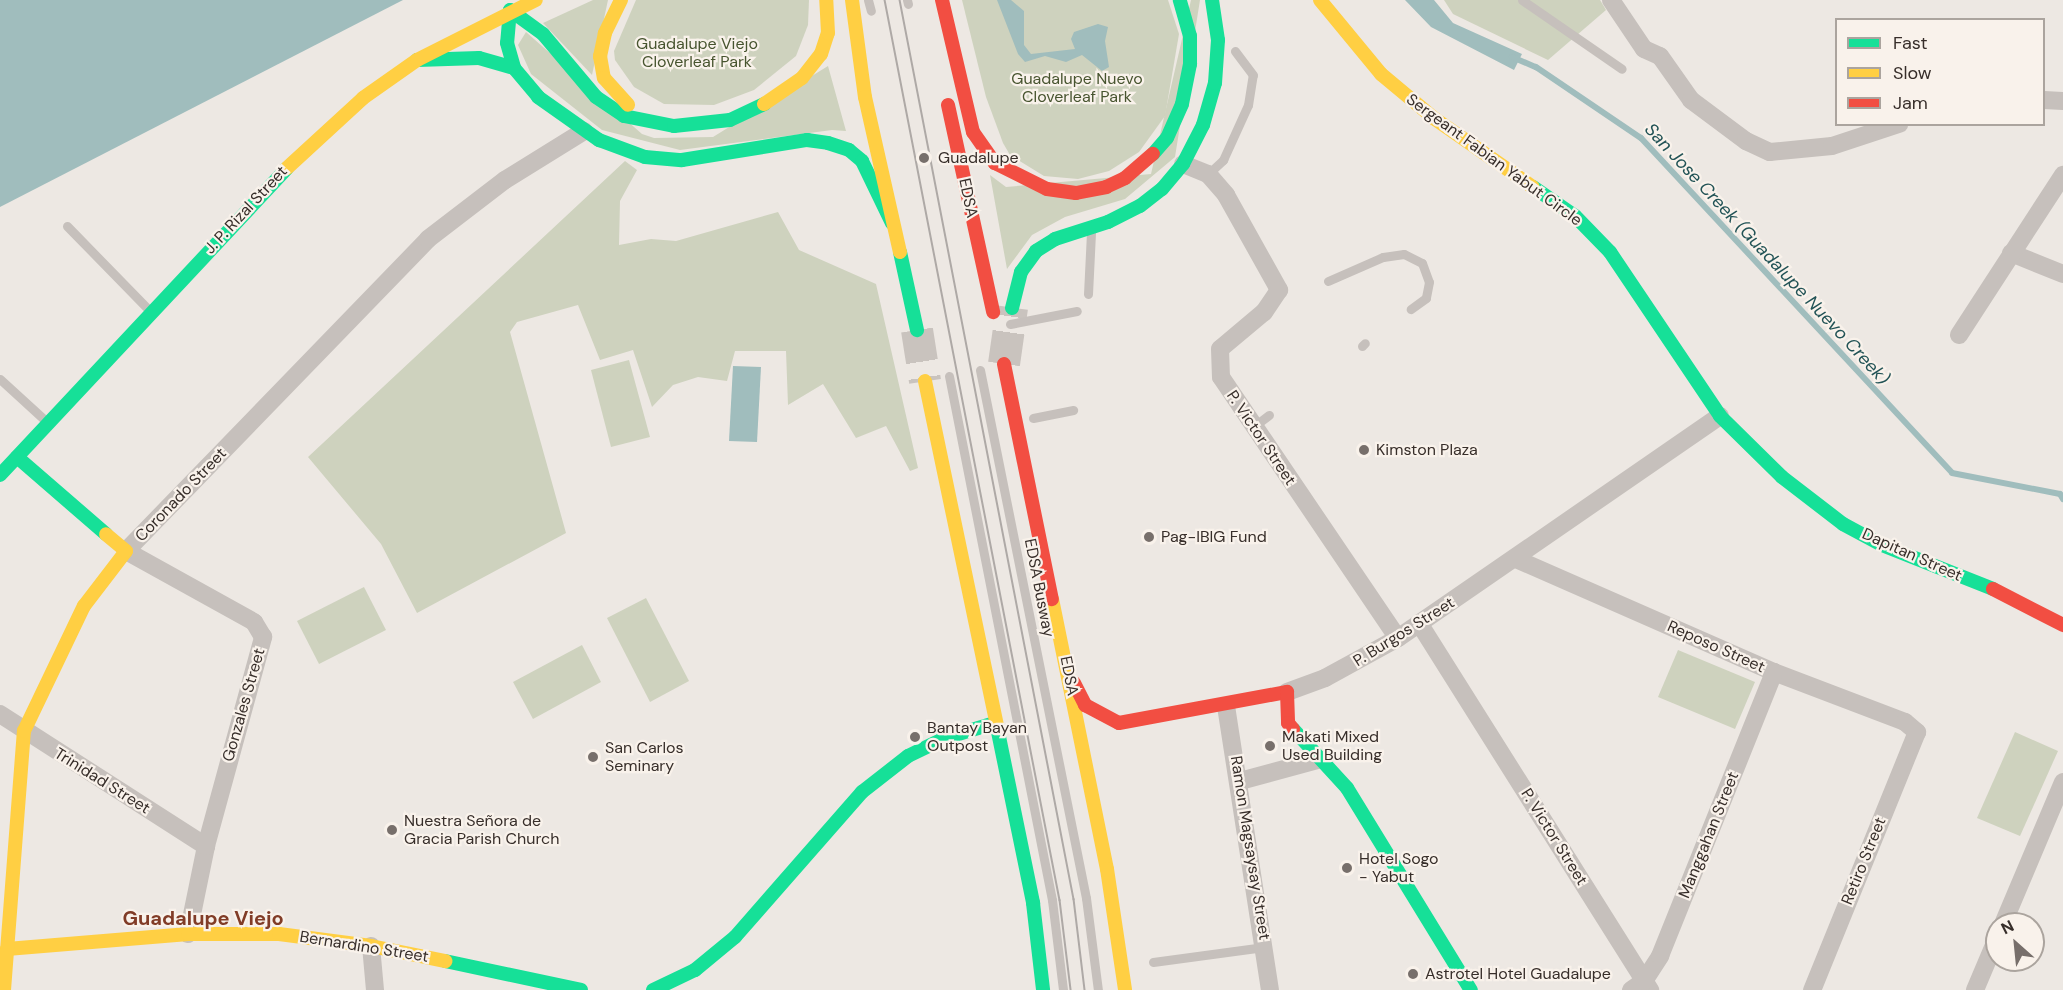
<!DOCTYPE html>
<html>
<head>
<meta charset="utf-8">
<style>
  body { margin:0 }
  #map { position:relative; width:2063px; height:990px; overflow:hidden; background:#ede8e3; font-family:"DM Sans",sans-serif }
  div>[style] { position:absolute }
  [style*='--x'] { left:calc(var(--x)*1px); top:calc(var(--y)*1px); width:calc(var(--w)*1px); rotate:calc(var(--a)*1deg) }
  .green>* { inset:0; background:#ced2be }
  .water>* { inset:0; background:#a0bdbd }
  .stream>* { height:6px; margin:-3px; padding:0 3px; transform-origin:3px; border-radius:3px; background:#a0bdbd }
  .highway-tunnel>* { height:32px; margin-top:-16px; transform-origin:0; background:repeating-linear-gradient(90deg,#c9c3be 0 32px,transparent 0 48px) }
  .lane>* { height:9px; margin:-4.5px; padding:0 4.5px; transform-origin:4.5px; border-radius:4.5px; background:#c6c0bc }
  .street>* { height:18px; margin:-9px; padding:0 9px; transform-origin:9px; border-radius:9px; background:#c6c0bc }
  .fast>* { height:14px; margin:-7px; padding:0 7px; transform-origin:7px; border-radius:7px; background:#16e098 }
  .slow>* { height:14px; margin:-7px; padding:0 7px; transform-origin:7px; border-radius:7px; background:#ffcf43 }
  .jam>* { height:14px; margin:-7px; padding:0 7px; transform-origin:7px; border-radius:7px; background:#f24e42 }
  .tram>* { height:1.5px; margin:-0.75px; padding:0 0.75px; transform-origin:0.75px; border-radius:0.75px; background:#aea9a6 }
  .dots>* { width:16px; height:16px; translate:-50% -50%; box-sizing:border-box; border:3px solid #f9f2eb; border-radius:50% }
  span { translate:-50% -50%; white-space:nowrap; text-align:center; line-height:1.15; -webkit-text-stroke:4.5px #f9f2eb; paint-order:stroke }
  .park-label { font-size:16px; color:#47542f }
  .poi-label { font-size:16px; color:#372e2a }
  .left { translate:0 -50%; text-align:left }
  .street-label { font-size:16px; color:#372e2a }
  .water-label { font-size:18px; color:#225356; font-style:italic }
  .quarter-label { font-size:20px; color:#813c27; font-weight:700 }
  .legend { position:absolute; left:1835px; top:18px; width:210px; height:108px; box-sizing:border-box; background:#f9f2eb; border:2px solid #aba49e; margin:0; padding:8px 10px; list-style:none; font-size:18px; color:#372e2a }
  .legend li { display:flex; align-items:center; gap:12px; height:30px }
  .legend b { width:30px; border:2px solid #aba49e }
  .north { position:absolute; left:1985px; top:912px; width:60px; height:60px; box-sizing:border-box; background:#f9f2eb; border:2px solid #aba49e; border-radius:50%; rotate:333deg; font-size:16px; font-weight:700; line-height:24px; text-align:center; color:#372e2a }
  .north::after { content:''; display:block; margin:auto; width:21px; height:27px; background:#776f6b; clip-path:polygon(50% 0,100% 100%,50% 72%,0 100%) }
</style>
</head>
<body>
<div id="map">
  <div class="green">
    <div style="clip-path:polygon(593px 0,608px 0,592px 75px,543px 23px)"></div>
    <div style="clip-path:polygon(636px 0,809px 0,808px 25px,796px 56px,754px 90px,714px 105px,664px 104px,634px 87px,615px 60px,614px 51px)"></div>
    <div style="clip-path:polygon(962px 0,1168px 0,1179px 34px,1165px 116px,1139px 152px,1109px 171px,1078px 179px,1044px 176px,1010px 155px,1003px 143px,986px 97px)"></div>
    <div style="clip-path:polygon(1191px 0,1200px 0,1175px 157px,1125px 199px,1065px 217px,1032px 235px,1007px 269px,990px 175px,1006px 187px,1151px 174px)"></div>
    <div style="clip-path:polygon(1444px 0,1600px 0,1606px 10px,1548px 60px,1453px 14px)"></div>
    <div style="clip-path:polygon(526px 32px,642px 134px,654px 138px,713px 137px,828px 66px,846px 131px,832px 130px,680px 150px,602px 130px,531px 74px,518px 45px)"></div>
    <div style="clip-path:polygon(625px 161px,637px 170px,620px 201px,619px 245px,651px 239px,676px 241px,778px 212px,799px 250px,876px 284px,918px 468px,910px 471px,886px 426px,856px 438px,823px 384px,788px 405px,786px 351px,735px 351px,727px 381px,698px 377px,673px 385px,652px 407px,633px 350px,600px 360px,578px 305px,517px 322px,510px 332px,566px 533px,417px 613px,381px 544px,308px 457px)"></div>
    <div style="clip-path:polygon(629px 360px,650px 437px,611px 447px,591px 370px)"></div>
    <div style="clip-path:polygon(364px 587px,386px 630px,319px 664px,297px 621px)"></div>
    <div style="clip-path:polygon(646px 598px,689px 681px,650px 702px,607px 618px)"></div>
    <div style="clip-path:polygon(582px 645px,601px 682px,533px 719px,513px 682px)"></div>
    <div style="clip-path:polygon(1678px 650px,1755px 682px,1735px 729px,1658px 697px)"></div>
    <div style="clip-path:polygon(2015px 732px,2058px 751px,2020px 836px,1977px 818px)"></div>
  </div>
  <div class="water">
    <div style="clip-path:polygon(0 0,403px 0,0 207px)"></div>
    <div style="clip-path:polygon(997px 0,1011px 0,1024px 11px,1024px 45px,1031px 54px,1075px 49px,1071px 39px,1074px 32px,1098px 24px,1108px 27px,1105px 41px,1109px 67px,1102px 71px,1082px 55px,1066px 62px,1045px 56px,1025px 62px,1018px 54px)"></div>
    <div style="clip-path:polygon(1405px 0,1434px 0,1453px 23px,1522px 54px,1514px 70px,1431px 27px)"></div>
    <div style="clip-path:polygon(733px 366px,761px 367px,757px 442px,729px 441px)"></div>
  </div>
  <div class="stream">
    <div style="--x:1512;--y:57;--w:26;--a:23"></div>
    <div style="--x:1536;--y:67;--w:127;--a:34.1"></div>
    <div style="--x:1641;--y:138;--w:457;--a:47.1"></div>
    <div style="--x:1952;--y:473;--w:110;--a:11"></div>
    <div style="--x:2060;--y:494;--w:6;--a:59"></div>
  </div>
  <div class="highway-tunnel">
    <div style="--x:917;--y:330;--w:52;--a:81.1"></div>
    <div style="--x:1004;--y:364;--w:57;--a:-81.9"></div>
  </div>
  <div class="lane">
    <div style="--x:868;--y:0;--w:11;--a:75"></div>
    <div style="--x:907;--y:0;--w:4;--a:76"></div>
    <div style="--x:1522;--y:0;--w:121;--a:34.6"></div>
    <div style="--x:1208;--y:174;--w:21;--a:-43"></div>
    <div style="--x:1223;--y:160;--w:60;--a:-65.6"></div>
    <div style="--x:1248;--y:105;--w:30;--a:-81"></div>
    <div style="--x:1253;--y:75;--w:30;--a:-127"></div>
    <div style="--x:67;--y:226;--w:120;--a:45.7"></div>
    <div style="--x:1328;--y:281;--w:60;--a:-23.6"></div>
    <div style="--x:1383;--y:257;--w:21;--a:-8"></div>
    <div style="--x:1404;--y:254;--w:20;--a:27"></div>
    <div style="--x:1422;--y:263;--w:20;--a:70"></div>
    <div style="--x:1429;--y:282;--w:16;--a:101"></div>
    <div style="--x:1426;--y:298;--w:19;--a:144"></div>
    <div style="--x:1088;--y:294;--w:61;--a:-87.2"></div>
    <div style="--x:1010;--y:324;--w:68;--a:-11"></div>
    <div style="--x:1362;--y:346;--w:4;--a:-45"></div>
    <div style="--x:980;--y:370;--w:539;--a:78.65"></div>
    <div style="--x:1086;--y:898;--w:93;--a:82.6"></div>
    <div style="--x:949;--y:376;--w:534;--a:78.88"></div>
    <div style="--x:1052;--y:900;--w:91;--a:83"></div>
    <div style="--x:0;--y:379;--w:65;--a:42.5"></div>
    <div style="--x:1033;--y:418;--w:41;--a:-11.3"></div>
    <div style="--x:1253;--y:427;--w:20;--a:-37"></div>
    <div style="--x:1153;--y:962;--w:112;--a:-7.7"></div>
  </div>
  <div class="street">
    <div style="--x:1611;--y:0;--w:59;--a:56"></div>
    <div style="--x:1644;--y:49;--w:17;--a:24"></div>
    <div style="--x:1660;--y:56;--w:54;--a:54.8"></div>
    <div style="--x:1691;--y:100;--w:69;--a:36.7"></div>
    <div style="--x:1746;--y:141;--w:26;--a:25"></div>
    <div style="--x:1770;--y:152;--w:62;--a:-5.5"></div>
    <div style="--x:1832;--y:146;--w:71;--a:-18.2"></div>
    <div style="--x:2044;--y:100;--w:19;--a:3"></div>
    <div style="--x:1183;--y:164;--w:27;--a:22"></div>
    <div style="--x:1208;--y:174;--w:28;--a:49"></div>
    <div style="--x:1226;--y:195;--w:109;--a:60.8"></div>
    <div style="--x:1279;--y:290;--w:27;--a:124"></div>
    <div style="--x:1264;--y:312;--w:57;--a:139.9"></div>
    <div style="--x:1220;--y:349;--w:28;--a:88"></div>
    <div style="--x:1221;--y:377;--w:315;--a:55.9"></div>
    <div style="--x:2011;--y:253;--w:56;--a:22"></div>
    <div style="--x:1959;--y:335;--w:191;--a:-57"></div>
    <div style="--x:1516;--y:559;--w:282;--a:23.7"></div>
    <div style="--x:1774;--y:672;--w:140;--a:20.9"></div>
    <div style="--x:1905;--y:722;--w:16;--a:40"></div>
    <div style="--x:1917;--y:732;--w:279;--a:112.1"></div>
    <div style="--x:1419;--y:623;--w:434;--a:57.8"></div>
    <div style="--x:1287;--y:692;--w:40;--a:-20.2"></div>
    <div style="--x:1325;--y:678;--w:83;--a:-28.7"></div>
    <div style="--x:1398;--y:638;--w:391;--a:-34.6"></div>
    <div style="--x:1226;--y:706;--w:287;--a:81.2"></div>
    <div style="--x:0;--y:714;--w:245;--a:32.7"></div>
    <div style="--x:1240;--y:781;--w:81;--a:-15.1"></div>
    <div style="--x:2003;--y:924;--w:154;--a:-67.1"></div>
    <div style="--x:188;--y:934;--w:90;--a:-78.4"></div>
    <div style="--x:206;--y:846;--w:217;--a:-74.7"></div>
    <div style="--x:263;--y:637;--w:17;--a:-121"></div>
    <div style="--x:254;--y:622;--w:146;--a:-151"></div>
    <div style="--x:126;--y:551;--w:434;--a:-45.9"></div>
    <div style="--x:428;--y:239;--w:97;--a:-37.5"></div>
    <div style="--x:505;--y:180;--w:93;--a:-31.8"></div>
    <div style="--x:371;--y:946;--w:44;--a:84.8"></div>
    <div style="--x:1631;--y:990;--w:16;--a:-35"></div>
    <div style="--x:1644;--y:981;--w:30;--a:-57"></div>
    <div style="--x:1660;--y:956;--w:306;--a:-68.1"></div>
    <div style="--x:1975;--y:990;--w:56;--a:-67.1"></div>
  </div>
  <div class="fast">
    <div style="--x:510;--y:10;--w:33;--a:95"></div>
    <div style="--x:507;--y:43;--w:26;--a:74"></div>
    <div style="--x:514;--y:68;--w:38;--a:50"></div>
    <div style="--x:538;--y:97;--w:75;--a:35.2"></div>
    <div style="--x:599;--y:140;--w:49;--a:20.3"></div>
    <div style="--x:645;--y:157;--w:37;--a:5"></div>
    <div style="--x:682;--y:160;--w:127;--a:-9.1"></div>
    <div style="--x:807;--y:140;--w:21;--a:8"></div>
    <div style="--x:828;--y:143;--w:22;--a:18"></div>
    <div style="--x:849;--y:150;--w:17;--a:40"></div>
    <div style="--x:862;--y:161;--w:69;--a:64.2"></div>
    <div style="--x:510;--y:10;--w:41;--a:36"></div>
    <div style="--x:543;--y:34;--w:82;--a:49.9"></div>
    <div style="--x:596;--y:97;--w:34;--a:34"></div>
    <div style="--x:624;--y:116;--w:51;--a:11.3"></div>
    <div style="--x:674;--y:126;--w:56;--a:-6.1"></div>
    <div style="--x:730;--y:120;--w:38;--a:-25"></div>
    <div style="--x:417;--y:60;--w:62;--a:-1.8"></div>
    <div style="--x:479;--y:58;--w:36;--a:16"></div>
    <div style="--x:1153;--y:154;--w:21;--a:-49"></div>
    <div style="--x:1167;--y:138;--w:37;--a:-66"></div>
    <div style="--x:1182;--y:104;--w:41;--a:-78.7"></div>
    <div style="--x:1190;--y:64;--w:28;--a:-90"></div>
    <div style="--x:1190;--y:36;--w:37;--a:-106"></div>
    <div style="--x:1533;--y:187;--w:51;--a:34.6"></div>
    <div style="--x:1575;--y:216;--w:50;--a:45.8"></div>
    <div style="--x:1610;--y:252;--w:197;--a:56.1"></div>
    <div style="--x:1720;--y:416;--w:87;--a:44.5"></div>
    <div style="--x:1782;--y:477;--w:77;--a:37.6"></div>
    <div style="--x:1843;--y:524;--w:44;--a:28.3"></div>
    <div style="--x:1882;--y:545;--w:119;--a:21.6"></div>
    <div style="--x:900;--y:252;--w:80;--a:77.7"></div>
    <div style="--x:1012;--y:308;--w:37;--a:-76"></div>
    <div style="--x:1021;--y:272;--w:26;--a:-54"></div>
    <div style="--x:1036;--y:251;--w:22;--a:-32"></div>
    <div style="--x:1055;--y:239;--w:56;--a:-17.8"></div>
    <div style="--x:1108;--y:222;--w:36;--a:-27"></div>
    <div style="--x:1140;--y:206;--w:28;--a:-38"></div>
    <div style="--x:1162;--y:189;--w:33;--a:-50"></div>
    <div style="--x:1183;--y:164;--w:44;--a:-62.9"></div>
    <div style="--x:1203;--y:125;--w:44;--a:-74.1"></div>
    <div style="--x:1215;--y:83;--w:43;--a:-86"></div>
    <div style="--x:1218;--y:40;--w:40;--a:-98.5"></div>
    <div style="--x:17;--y:457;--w:118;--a:40.9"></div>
    <div style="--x:0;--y:475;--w:420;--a:-46.9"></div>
    <div style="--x:997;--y:727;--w:180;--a:78.4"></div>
    <div style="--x:1033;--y:903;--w:88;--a:83.4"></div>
    <div style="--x:1293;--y:729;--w:80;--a:47.5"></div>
    <div style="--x:1347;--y:788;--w:237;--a:58.5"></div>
    <div style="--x:445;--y:961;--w:139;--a:12"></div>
    <div style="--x:653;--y:990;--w:47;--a:-25.5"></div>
    <div style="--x:695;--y:970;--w:52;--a:-39.5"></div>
    <div style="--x:735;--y:937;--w:193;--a:-48.8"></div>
    <div style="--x:862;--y:792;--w:58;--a:-38"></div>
    <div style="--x:908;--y:756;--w:41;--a:-25.9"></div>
    <div style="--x:945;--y:738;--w:52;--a:-16.7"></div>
  </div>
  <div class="slow">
    <div style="--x:621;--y:0;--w:37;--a:116"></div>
    <div style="--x:605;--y:33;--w:24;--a:102"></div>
    <div style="--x:600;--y:56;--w:22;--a:80"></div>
    <div style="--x:604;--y:78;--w:36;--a:48"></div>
    <div style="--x:852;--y:0;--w:98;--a:82.4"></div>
    <div style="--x:865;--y:97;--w:159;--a:77.3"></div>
    <div style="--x:1320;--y:0;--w:96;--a:50.5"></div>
    <div style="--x:1381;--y:74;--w:70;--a:39.8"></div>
    <div style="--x:1435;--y:119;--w:119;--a:34.8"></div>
    <div style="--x:764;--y:104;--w:46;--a:-34.4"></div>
    <div style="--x:802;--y:78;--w:31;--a:-52"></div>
    <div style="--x:821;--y:54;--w:22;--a:-72"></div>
    <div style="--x:828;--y:33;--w:33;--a:-93"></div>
    <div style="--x:287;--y:168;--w:103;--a:-42.6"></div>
    <div style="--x:363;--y:98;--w:66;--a:-35.1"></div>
    <div style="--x:417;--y:60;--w:133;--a:-26.8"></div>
    <div style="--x:925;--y:381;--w:353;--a:78.2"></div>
    <div style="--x:1052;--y:599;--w:276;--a:78.5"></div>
    <div style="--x:1107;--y:869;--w:122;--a:81.5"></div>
    <div style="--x:7;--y:949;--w:182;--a:-4.7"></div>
    <div style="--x:188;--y:934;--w:91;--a:0"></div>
    <div style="--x:279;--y:934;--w:93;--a:7.4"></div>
    <div style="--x:371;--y:946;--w:76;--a:11.5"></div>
    <div style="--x:4;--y:990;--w:260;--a:-85.6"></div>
    <div style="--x:24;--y:731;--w:139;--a:-64.4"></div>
    <div style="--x:84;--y:606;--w:69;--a:-52.6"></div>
    <div style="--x:126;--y:551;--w:26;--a:-140"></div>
  </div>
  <div class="jam">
    <div style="--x:942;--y:0;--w:136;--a:76.8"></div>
    <div style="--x:973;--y:132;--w:38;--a:55"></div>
    <div style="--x:995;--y:163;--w:58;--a:26.6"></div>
    <div style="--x:1047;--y:189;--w:29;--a:8"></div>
    <div style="--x:1076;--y:193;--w:31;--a:-11"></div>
    <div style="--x:1106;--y:187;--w:21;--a:-25"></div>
    <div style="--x:1125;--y:178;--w:37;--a:-41"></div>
    <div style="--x:948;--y:105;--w:212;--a:77.7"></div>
    <div style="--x:1004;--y:364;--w:240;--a:78.5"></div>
    <div style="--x:1993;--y:589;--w:79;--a:27.2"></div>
    <div style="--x:1074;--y:683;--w:25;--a:63"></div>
    <div style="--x:1085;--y:705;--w:38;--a:28"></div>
    <div style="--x:1119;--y:723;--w:171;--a:-10.5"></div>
    <div style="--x:1287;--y:692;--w:31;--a:88"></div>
    <div style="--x:1288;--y:723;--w:8;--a:50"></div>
  </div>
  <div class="tram">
    <div style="--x:885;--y:0;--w:917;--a:79"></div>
    <div style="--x:1060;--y:900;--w:91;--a:83"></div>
    <div style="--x:900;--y:0;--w:916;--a:79.05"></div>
    <div style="--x:1074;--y:899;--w:92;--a:83.1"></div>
  </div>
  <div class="dots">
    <div style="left:924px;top:158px;background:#776f6b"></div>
    <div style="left:1364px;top:450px;background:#776f6b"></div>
    <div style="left:1149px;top:537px;background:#776f6b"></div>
    <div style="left:915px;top:737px;background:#776f6b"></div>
    <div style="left:1270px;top:746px;background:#776f6b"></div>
    <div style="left:593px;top:757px;background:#776f6b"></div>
    <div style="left:392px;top:830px;background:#776f6b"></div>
    <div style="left:1347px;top:868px;background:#776f6b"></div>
    <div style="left:1413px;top:974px;background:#776f6b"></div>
  </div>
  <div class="park-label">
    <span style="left:697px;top:53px">Guadalupe Viejo<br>Cloverleaf Park</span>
    <span style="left:1077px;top:88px">Guadalupe Nuevo<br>Cloverleaf Park</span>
  </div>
  <div class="poi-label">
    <span class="left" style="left:938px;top:158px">Guadalupe</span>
    <span class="left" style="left:1376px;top:450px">Kimston Plaza</span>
    <span class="left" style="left:1161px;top:537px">Pag-IBIG Fund</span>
    <span class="left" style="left:927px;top:737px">Bantay Bayan<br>Outpost</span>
    <span class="left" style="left:1282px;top:746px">Makati Mixed<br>Used Building</span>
    <span class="left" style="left:605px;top:757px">San Carlos<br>Seminary</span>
    <span class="left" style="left:404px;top:830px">Nuestra Señora de<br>Gracia Parish Church</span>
    <span class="left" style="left:1359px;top:868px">Hotel Sogo<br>- Yabut</span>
    <span class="left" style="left:1425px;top:974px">Astrotel Hotel Guadalupe</span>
  </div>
  <div class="street-label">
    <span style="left:1494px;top:160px;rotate:36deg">Sergeant Fabian Yabut Circle</span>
    <span style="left:968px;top:198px;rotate:78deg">EDSA</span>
    <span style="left:246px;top:210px;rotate:-47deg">J. P. Rizal Street</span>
    <span style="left:1261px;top:438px;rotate:56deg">P. Victor Street</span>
    <span style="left:181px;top:495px;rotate:-46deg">Coronado Street</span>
    <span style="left:1912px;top:555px;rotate:24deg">Dapitan Street</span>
    <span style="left:1039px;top:588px;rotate:79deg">EDSA Busway</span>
    <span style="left:1404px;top:632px;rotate:-32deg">P. Burgos Street</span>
    <span style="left:1716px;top:647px;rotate:24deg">Reposo Street</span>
    <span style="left:1069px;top:676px;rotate:79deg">EDSA</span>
    <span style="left:244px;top:705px;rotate:-74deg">Gonzales Street</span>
    <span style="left:102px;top:781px;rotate:32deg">Trinidad Street</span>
    <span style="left:1709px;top:835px;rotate:-68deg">Manggahan Street</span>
    <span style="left:1554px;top:837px;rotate:58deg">P. Victor Street</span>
    <span style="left:1250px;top:848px;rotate:81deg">Ramon Magsaysay Street</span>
    <span style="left:1864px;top:861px;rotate:-68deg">Retiro Street</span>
    <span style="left:364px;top:947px;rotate:9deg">Bernardino Street</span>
  </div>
  <div class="water-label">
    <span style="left:1767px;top:254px;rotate:47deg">San Jose Creek (Guadalupe Nuevo Creek)</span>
  </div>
  <div class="quarter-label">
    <span style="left:203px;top:918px">Guadalupe Viejo</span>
  </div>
  <ul class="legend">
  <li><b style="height:8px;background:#16e098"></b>Fast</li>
  <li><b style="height:8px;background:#ffcf43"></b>Slow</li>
  <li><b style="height:8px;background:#f24e42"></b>Jam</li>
  </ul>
  <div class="north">N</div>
</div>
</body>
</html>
